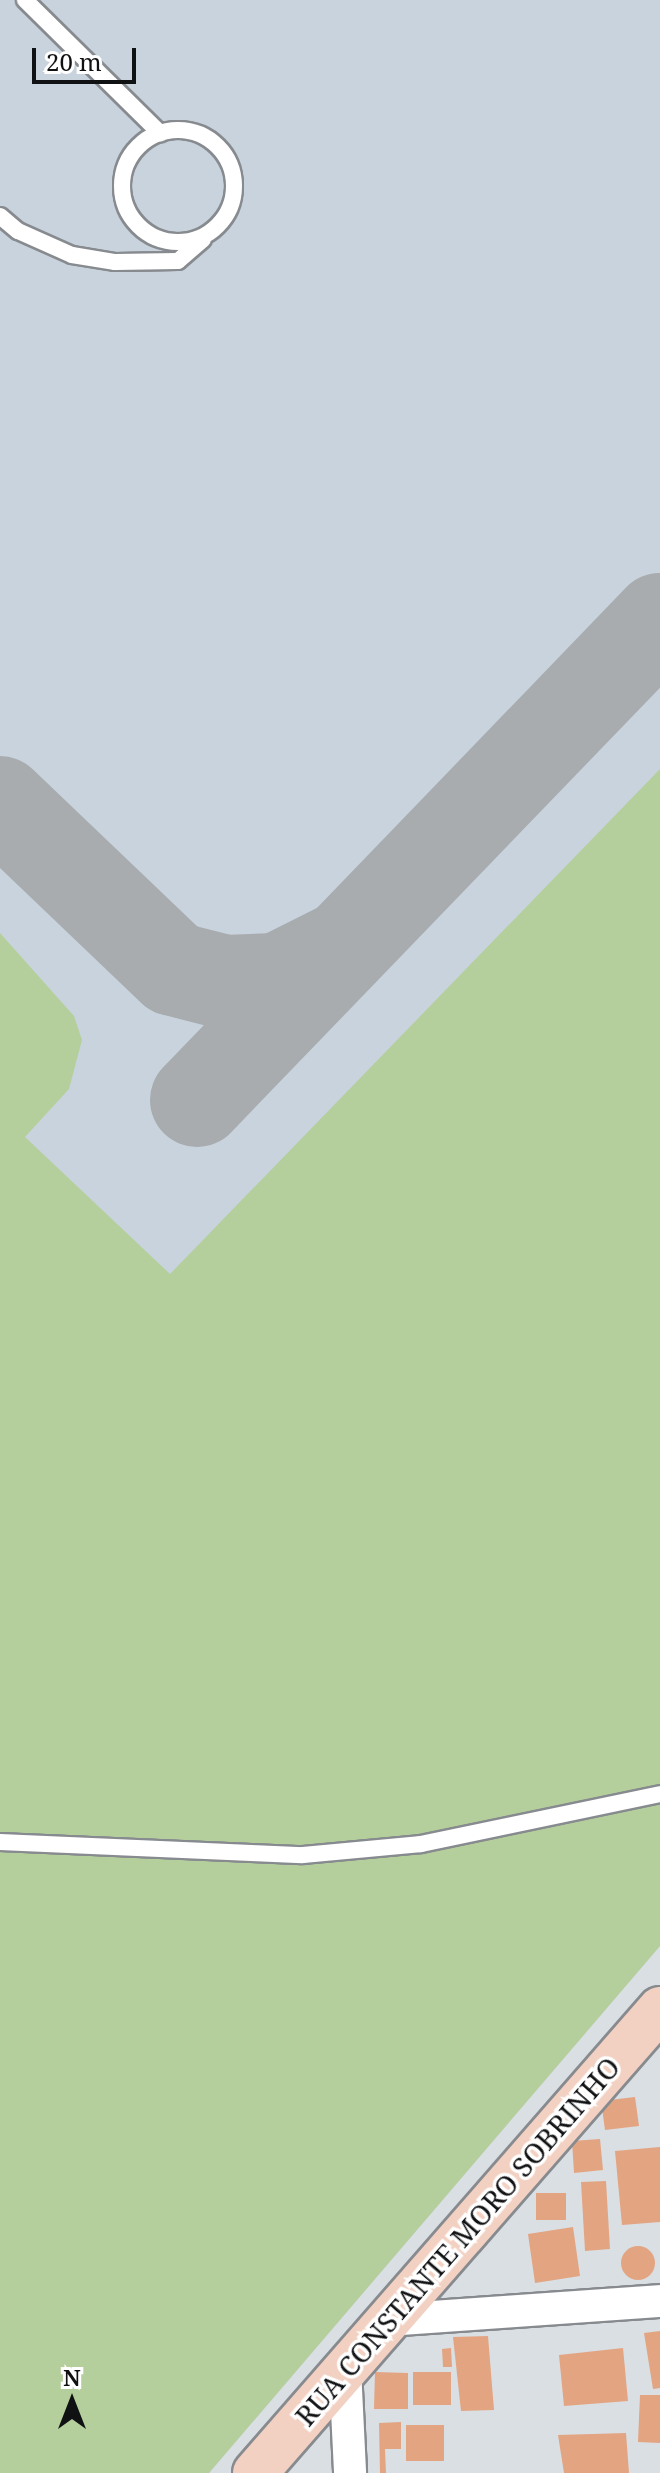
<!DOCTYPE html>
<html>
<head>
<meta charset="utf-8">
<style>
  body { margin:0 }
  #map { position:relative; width:660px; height:2473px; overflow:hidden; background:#dadfe3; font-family:"Noto Serif",serif }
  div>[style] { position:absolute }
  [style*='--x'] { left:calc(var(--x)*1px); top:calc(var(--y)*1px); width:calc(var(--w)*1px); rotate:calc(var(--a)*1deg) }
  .built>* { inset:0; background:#c8d3dd }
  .green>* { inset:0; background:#b5cf9c }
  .taxiway>* { height:94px; margin:-47px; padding:0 47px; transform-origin:47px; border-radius:47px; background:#a8acaf }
  .building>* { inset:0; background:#e3a482 }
  .round { border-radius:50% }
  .roads { filter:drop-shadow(2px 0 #878b8f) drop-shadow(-2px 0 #878b8f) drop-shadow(0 2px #878b8f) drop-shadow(0 -2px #878b8f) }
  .lane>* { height:16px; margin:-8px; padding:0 8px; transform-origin:8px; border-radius:8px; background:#fff }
  .lane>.ring { margin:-8px; padding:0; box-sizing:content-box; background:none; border:16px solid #fff; border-radius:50% }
  .street>* { height:32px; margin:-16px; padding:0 16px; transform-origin:16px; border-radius:16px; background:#fff }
  .secondary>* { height:44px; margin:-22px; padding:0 22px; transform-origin:22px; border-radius:22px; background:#f2d1c2 }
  span { translate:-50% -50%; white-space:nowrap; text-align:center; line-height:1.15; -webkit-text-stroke:7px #fff; paint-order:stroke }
  .street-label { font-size:28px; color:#101113 }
  .north { position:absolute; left:32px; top:2361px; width:80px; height:80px; -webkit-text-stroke:6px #fff; paint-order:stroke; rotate:0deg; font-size:22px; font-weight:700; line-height:32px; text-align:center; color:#101113 }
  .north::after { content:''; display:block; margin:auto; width:28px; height:36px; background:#101113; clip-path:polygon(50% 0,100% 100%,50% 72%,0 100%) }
  .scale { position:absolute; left:32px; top:48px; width:104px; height:36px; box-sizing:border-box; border:4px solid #101113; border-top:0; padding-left:10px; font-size:24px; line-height:28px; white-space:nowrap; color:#101113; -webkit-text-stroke:6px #fff; paint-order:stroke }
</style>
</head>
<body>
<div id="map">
  <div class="built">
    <div style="clip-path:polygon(0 0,660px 0,660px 1946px,209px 2473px,0 2473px)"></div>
  </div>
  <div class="green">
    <div style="clip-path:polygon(660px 769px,660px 1946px,209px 2473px,0 2473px,0 933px,74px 1016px,82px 1040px,69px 1089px,25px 1137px,170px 1274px)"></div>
  </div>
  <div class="taxiway">
    <div style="--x:0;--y:803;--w:240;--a:43.7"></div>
    <div style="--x:174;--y:969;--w:53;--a:14.3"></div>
    <div style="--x:225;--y:982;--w:53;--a:-2.2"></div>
    <div style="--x:278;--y:980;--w:72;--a:-26.6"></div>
    <div style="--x:197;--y:1100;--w:667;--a:-46.03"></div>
  </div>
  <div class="building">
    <div style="clip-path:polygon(635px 2097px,639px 2126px,605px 2130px,601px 2101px)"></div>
    <div style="clip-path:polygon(600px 2139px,603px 2170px,574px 2173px,572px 2141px)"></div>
    <div style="clip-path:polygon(660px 2147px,660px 2222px,622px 2225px,615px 2151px)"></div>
    <div style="clip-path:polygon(606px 2181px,610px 2249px,585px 2251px,581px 2182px)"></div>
    <div style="clip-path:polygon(536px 2193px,566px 2193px,566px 2220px,536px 2220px)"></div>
    <div style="clip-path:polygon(573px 2227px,580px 2276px,535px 2283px,528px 2234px)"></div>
    <div class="round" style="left:621px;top:2246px;width:34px;height:34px"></div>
    <div style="clip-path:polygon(660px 2331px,660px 2388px,653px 2389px,644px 2333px)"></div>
    <div style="clip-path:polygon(488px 2336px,494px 2410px,461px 2411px,453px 2337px)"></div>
    <div style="clip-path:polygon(451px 2348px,452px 2367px,443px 2367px,442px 2349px)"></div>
    <div style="clip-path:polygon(623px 2348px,628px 2401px,564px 2406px,559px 2355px)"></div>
    <div style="clip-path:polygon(375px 2372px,408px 2373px,408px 2409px,374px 2409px)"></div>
    <div style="clip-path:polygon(413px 2372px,451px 2372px,451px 2405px,413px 2405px)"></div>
    <div style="clip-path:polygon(640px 2395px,660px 2395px,660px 2443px,638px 2442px)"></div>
    <div style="clip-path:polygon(401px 2422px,401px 2449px,385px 2449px,386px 2473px,380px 2473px,379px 2423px)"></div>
    <div style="clip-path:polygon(406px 2425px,444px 2425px,444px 2461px,406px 2461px)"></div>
    <div style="clip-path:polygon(626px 2433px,629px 2473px,564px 2473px,558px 2435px)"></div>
  </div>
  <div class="roads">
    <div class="lane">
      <div style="--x:25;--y:0;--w:190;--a:44.6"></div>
      <div class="ring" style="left:122px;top:130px;width:96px;height:96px"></div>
      <div style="--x:0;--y:216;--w:23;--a:40"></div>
      <div style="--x:18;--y:231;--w:59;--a:24"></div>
      <div style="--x:72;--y:255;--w:44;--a:9.2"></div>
      <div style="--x:115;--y:262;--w:63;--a:-0.9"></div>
      <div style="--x:178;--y:261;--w:33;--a:-41"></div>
      <div style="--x:0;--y:1842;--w:303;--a:2.5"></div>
      <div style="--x:303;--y:1855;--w:119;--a:-5.3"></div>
      <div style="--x:421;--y:1844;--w:244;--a:-11.8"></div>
    </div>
    <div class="street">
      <div style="--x:388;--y:2320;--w:273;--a:-4"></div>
      <div style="--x:345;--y:2369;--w:104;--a:87.2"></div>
    </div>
    <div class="secondary">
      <div style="--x:255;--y:2473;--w:616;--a:-48.88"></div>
    </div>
  </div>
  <div class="street-label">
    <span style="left:457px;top:2241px;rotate:-49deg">RUA CONSTANTE MORO SOBRINHO</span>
  </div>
  <div class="north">N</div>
  <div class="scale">20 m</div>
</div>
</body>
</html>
